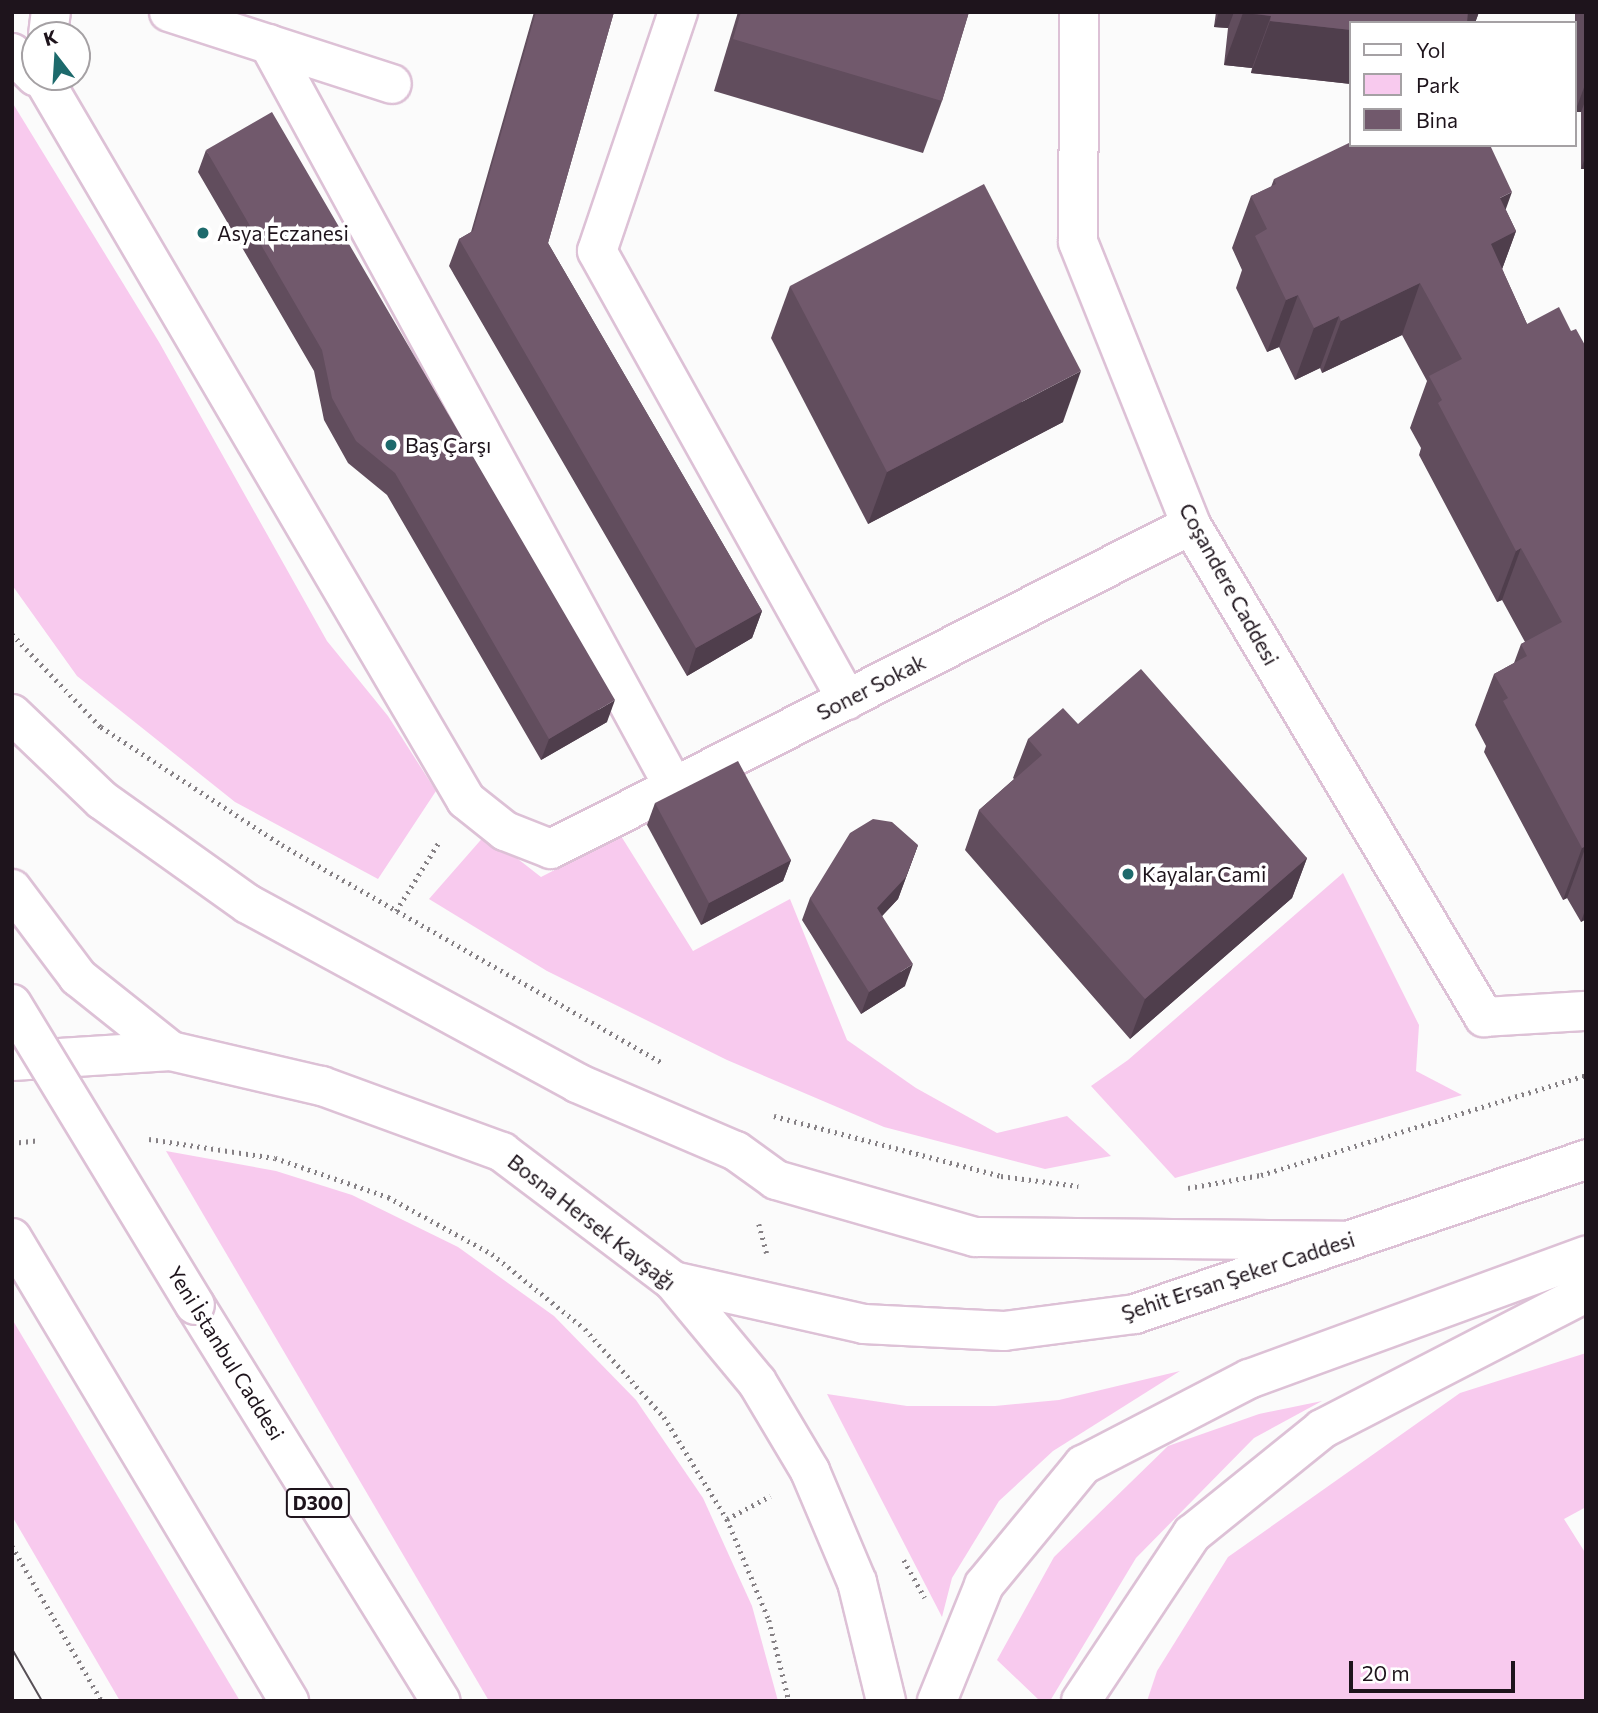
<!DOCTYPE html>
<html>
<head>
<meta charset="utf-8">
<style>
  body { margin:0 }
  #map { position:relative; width:1598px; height:1713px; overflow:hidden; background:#fbfbfb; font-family:Commissioner,sans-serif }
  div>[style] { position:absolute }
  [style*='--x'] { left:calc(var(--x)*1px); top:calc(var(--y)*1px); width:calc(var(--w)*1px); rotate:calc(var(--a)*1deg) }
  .green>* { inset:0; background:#f8caee }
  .path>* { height:4.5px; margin-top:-2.25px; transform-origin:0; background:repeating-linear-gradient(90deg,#868185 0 2px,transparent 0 7px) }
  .roads { filter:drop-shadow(2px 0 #ddc1d6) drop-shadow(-2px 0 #ddc1d6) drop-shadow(0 2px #ddc1d6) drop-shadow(0 -2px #ddc1d6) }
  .street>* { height:38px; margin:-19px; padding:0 19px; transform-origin:19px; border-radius:19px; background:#fff }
  .secondary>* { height:38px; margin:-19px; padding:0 19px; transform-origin:19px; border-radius:19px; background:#fff }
  .highway>* { height:38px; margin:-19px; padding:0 19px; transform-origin:19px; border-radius:19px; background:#fff }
  .tram>* { height:2px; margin:-1px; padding:0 1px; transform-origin:1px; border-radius:1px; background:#575056 }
  .bridges { filter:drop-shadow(2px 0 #ddc1d6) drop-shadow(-2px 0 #ddc1d6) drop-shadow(0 2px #ddc1d6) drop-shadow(0 -2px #ddc1d6) }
  .highway-bridge>* { height:38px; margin:-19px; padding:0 19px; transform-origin:19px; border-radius:19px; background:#fff }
  .wall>* { inset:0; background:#614d5d }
  .shaded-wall>* { inset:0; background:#4f3e4c }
  .building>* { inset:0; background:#71596c }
  .dots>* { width:19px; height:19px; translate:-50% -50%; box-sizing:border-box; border:4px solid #fff; border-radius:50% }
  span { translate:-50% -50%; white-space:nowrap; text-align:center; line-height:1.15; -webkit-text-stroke:7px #fff; paint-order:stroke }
  .shield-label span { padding:2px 5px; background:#fff; border:2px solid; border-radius:5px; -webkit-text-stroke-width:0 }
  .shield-label { font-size:19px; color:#1e141c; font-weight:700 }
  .poi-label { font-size:21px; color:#1e141c }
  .left { translate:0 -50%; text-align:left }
  .street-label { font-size:21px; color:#1e141c }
  .frame { position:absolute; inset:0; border:14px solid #1e141c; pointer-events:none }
  .legend { position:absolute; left:1349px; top:21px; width:228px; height:126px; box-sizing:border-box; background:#fff; border:2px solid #a5a1a4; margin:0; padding:9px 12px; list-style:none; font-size:21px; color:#1e141c }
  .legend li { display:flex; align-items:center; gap:14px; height:35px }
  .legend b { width:35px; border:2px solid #a5a1a4 }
  .north { position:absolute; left:21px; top:21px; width:70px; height:70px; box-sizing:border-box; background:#fff; border:2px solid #a5a1a4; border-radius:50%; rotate:343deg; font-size:19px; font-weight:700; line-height:28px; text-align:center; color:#1e141c }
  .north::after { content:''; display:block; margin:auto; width:24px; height:32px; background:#1d6a6c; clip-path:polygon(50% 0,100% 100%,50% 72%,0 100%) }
  .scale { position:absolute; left:1349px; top:1661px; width:166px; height:32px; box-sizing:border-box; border:4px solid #1e141c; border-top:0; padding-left:9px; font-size:21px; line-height:24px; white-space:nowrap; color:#1e141c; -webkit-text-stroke:5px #fff; paint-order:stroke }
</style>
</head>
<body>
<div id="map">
  <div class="green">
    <div style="clip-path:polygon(12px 102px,159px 342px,327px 641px,388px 716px,436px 791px,378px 879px,235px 802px,77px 676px,12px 585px)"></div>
    <div style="clip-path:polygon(486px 834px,541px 877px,621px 836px,693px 951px,790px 899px,847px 1040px,916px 1088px,997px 1133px,1067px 1116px,1111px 1156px,1045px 1169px,884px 1127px,727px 1060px,547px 971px,429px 899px)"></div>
    <div style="clip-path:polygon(1343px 873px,1419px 1025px,1416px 1071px,1462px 1095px,1175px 1178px,1091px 1086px,1128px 1060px)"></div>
    <div style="clip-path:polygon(166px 1151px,276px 1171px,352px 1195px,458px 1247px,554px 1316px,636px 1400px,703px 1498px,752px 1606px,778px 1701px,489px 1701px)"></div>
    <div style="clip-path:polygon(12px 1319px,240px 1701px,120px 1701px,12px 1516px)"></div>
    <div style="clip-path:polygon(1586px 1353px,1586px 1507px,1564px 1519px,1586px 1554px,1586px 1701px,1147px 1701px,1157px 1671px,1228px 1557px,1460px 1393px)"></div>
    <div style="clip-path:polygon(1180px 1371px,1053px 1451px,999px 1501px,952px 1578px,942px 1617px,827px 1394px,907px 1406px,995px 1406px,1059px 1400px)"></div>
    <div style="clip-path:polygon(1322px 1401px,1254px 1438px,1136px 1558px,1050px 1701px,1040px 1701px,997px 1660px,1054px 1557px,1168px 1446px,1259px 1414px)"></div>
  </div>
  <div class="path">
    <div style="--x:12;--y:634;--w:129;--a:46.3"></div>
    <div style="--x:101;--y:727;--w:216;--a:33.1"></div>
    <div style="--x:282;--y:845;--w:438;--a:29.8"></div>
    <div style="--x:396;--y:911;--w:81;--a:-58.1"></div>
    <div style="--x:774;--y:1116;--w:235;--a:14.8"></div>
    <div style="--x:1001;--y:1176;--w:78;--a:7.4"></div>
    <div style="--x:149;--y:1139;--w:127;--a:8.6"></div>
    <div style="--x:275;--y:1158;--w:120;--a:19"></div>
    <div style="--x:388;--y:1197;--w:119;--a:28.7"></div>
    <div style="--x:492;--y:1254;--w:119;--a:38.9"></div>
    <div style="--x:585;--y:1329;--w:118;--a:48.1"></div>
    <div style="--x:664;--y:1417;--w:120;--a:58.3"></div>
    <div style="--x:727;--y:1519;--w:109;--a:67.4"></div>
    <div style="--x:769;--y:1620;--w:83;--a:76.1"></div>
    <div style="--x:12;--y:1143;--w:27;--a:-6"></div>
    <div style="--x:1188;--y:1188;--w:74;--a:-10.1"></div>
    <div style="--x:1261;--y:1175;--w:340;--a:-17.1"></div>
    <div style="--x:759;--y:1224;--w:30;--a:75"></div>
    <div style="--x:727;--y:1519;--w:49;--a:-28.1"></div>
    <div style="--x:12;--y:1546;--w:179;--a:59.9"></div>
    <div style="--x:904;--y:1560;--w:43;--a:61.1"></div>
  </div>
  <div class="roads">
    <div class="street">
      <div style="--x:169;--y:12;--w:234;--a:17.9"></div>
      <div style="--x:678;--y:12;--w:252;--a:108.7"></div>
      <div style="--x:597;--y:251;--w:514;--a:60.89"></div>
      <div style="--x:1079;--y:12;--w:230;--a:90.2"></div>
      <div style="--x:1078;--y:242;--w:305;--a:68.2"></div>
      <div style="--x:1191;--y:525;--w:573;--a:59.22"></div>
      <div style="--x:1484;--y:1017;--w:102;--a:-3.4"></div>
      <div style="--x:48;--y:35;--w:23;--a:-83"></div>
      <div style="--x:269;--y:44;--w:846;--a:61.41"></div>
      <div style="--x:12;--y:53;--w:33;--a:45"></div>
      <div style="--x:42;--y:77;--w:838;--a:59.61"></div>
      <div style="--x:466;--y:800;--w:50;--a:38.5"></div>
      <div style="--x:505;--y:831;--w:49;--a:21.4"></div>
      <div style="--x:551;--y:849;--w:717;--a:-26.85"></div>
    </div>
    <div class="secondary">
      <div style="--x:673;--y:1281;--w:196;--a:12.7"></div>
      <div style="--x:864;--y:1324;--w:140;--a:2.9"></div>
      <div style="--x:1004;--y:1331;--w:132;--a:-7.4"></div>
      <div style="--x:1135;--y:1314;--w:477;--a:-18.9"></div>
      <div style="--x:937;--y:1701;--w:125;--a:-67.9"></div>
      <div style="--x:984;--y:1585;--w:156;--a:-50.5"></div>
      <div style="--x:1083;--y:1465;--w:187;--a:-27.4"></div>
      <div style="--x:1249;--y:1379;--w:359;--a:-20.1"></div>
    </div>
    <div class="highway">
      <div style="--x:12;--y:714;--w:124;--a:43.7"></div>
      <div style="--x:102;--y:800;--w:179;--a:35.5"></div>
      <div style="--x:248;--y:904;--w:375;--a:28.5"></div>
      <div style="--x:577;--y:1083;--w:173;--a:23.2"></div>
      <div style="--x:736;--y:1151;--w:49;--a:35.9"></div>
      <div style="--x:776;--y:1180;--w:207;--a:16"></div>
      <div style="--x:975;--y:1237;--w:371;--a:0.6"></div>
      <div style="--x:12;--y:889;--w:110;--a:53.1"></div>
      <div style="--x:78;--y:977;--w:119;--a:38.5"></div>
      <div style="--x:12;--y:1061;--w:159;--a:-3.6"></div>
      <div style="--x:171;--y:1051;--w:155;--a:13.1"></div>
      <div style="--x:322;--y:1086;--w:192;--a:20.1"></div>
      <div style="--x:502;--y:1152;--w:214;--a:37"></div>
      <div style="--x:673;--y:1281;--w:131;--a:50.3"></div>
      <div style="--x:757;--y:1382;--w:104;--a:59.2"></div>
      <div style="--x:810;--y:1471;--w:121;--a:67.1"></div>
      <div style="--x:857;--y:1582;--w:122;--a:76.3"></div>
      <div style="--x:12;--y:1238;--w:540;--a:59.11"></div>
      <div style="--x:195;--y:1305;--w:466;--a:58.2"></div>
      <div style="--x:1081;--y:1701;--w:201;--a:-56.4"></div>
      <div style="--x:1192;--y:1534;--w:167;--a:-38.9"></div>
      <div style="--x:1322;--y:1429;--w:297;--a:-27.3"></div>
    </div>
  </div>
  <div class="tram">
    <div style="--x:12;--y:1649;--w:60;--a:60"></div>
    <div style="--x:12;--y:1700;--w:1;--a:45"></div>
  </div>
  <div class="bridges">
    <div class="highway-bridge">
      <div style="--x:12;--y:1004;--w:352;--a:58.7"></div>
    </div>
  </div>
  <div class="wall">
    <div style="clip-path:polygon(534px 12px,614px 12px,548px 243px,762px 611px,752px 638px,687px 676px,449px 266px,459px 239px,471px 232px)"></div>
    <div style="clip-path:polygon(738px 12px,969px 12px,942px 101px,923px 153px,714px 91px)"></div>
    <div style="clip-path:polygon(1216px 12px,1479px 12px,1475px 23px,1351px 23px,1351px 84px,1251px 73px,1252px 68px,1224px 65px,1228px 28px,1214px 27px)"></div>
    <div style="clip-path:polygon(1575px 12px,1586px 12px,1586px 169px,1581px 169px,1581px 112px,1575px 112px)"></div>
    <div style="clip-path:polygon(206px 150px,607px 722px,541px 760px,387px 495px,348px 463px,324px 420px,314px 371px,198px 172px)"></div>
    <div style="clip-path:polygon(1274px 179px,1506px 210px,1516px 231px,1502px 269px,1527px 324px,1571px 331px,1586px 347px,1586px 919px,1581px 922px,1567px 898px,1563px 900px,1484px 752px,1486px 746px,1475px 725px,1494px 674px,1514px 663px,1521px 644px,1525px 642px,1502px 600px,1497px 602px,1419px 455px,1421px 448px,1410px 428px,1427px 381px,1402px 335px,1322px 373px,1320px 368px,1295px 380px,1279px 347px,1267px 352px,1236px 288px,1242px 270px,1232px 248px,1251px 196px,1271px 187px)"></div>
    <div style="clip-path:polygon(790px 286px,1063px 422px,868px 524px,771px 338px)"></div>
    <div style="clip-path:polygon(1078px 724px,1307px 858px,1292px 898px,1130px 1039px,965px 850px,979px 810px,1014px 779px,1013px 778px,1028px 739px)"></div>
    <div style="clip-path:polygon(655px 803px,791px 860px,783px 881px,701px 925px,647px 825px)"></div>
    <div style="clip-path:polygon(918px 845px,898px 899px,882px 916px,905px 986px,861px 1014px,802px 920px,810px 898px)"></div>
  </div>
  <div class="shaded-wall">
    <div style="clip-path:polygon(1219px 12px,1234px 12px,1228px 28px,1214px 27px)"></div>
    <div style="clip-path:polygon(1465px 12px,1479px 12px,1475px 23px,1461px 23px)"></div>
    <div style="clip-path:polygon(1243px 13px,1271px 16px,1252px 68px,1224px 65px)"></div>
    <div style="clip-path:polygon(1270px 21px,1351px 30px,1351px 84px,1251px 73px)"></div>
    <div style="clip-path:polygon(1586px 82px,1586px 99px,1581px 112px,1575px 112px)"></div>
    <div style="clip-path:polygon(1586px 155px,1586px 169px,1581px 169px)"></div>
    <div style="clip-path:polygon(1512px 192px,1494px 242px,1516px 231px,1497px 283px,1472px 295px,1500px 198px)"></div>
    <div style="clip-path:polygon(1420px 283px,1402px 335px,1322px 373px,1341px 321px)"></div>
    <div style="clip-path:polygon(1298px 295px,1279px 347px,1267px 352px,1286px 300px)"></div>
    <div style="clip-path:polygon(1339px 316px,1320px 368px,1295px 380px,1314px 328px)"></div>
    <div style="clip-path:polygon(1081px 371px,1063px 422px,868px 524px,887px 472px)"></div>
    <div style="clip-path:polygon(1521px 548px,1502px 600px,1497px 602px,1516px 551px)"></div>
    <div style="clip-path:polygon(762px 611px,752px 638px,687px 676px,696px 648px)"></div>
    <div style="clip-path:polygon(615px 700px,607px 722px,541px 760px,549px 739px)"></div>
    <div style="clip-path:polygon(918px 845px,898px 899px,869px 930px,877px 908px)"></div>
    <div style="clip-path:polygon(1586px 846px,1567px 898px,1563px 900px,1582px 848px)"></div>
    <div style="clip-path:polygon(1307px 858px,1292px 898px,1130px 1039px,1145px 999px)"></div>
    <div style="clip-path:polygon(791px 860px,783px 881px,701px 925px,709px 903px)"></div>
    <div style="clip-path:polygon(1586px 907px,1586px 919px,1581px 922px)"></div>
    <div style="clip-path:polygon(913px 964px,905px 986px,861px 1014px,869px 992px)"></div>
  </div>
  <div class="building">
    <div style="clip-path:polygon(536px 12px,614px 12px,548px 243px,762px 611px,696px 648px,459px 239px,473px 231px)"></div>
    <div style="clip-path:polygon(741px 12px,969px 12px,942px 101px,733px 39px)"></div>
    <div style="clip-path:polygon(1243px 12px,1468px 12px,1467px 23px,1351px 23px,1351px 30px,1270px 21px,1271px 16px)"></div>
    <div style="clip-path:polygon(272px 112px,615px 700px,549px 739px,395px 473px,356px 441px,332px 398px,322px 350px,206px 150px)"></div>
    <div style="clip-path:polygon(1351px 142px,1351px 145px,1490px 145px,1512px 192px,1500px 198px,1516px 231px,1491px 244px,1527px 324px,1559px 307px,1571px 331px,1576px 329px,1586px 347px,1586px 846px,1582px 848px,1503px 701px,1508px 698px,1494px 674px,1527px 656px,1521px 644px,1562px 622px,1521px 548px,1516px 551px,1438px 403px,1442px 400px,1429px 376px,1462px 359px,1420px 283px,1341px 321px,1339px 316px,1314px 328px,1298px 295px,1286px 300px,1255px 236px,1267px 229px,1251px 196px,1276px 184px,1274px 179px)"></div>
    <div style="clip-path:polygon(984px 184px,1081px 371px,887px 472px,790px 286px)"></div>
    <div style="clip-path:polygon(1141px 669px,1307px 858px,1145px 999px,979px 810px,1042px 755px,1028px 739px,1063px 708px,1078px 724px)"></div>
    <div style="clip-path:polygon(738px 761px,791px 860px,709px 903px,655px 803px)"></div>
    <div style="clip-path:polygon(873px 819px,892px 822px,918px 845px,906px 877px,877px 908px,913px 964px,869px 992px,810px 898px,850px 833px)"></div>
  </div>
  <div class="dots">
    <div style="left:203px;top:233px;background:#1d6a6c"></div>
    <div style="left:391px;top:445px;background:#1d6a6c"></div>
    <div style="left:1128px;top:874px;background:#1d6a6c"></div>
  </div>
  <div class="shield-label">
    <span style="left:318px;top:1503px">D300</span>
  </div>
  <div class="poi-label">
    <span class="left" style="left:217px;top:233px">Asya Eczanesi</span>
    <span class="left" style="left:405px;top:445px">Baş Çarşı</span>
    <span class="left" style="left:1142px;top:874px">Kayalar Cami</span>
  </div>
  <div class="street-label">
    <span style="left:1229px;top:584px;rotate:61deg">Coşandere Caddesi</span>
    <span style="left:871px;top:687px;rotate:-27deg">Soner Sokak</span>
    <span style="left:592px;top:1222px;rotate:38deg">Bosna Hersek Kavşağı</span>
    <span style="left:1238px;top:1276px;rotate:-18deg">Şehit Ersan Şeker Caddesi</span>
    <span style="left:226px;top:1353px;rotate:58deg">Yeni İstanbul Caddesi</span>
  </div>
  <div class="frame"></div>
  <ul class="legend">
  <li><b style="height:9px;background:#fff"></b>Yol</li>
  <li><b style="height:19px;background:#f8caee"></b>Park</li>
  <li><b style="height:19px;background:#71596c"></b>Bina</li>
  </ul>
  <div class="north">K</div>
  <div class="scale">20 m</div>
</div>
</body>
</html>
